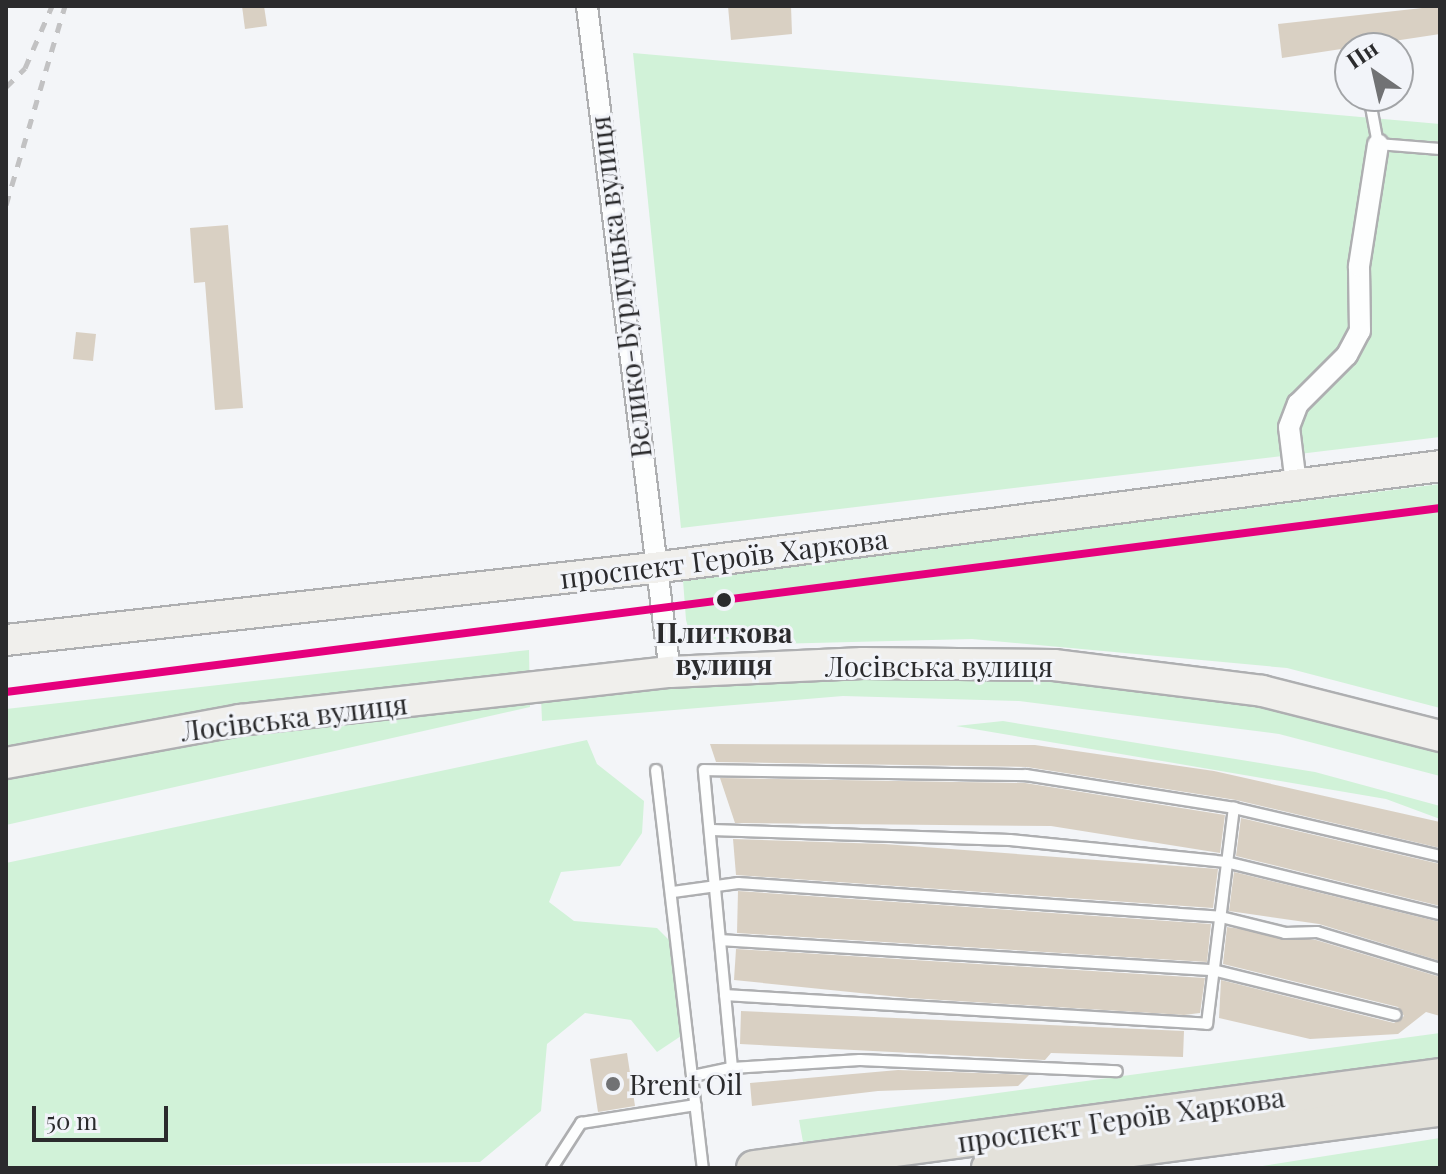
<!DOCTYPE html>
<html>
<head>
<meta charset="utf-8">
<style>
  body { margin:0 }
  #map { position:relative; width:1446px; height:1174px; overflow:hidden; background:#f3f5f8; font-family:"Playfair Display",serif }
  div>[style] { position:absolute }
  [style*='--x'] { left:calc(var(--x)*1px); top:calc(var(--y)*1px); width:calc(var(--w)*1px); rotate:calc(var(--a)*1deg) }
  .green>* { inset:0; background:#d1f2d8 }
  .building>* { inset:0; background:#d9d0c3 }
  .roads { filter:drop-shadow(2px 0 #aeafb1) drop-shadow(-2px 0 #aeafb1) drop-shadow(0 2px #aeafb1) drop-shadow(0 -2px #aeafb1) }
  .lane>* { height:10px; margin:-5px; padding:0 5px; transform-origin:5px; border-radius:5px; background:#fdfefe }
  .street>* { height:20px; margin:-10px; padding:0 10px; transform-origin:10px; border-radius:10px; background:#fdfefe }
  .secondary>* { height:30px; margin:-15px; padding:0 15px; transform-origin:15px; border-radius:15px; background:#f0efec }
  .primary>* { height:34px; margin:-17px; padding:0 17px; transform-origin:17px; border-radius:17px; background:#e3e1da }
  .rail>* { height:5px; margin-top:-2.5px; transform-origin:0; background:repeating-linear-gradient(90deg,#c2c2c3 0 10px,transparent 0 20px) }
  .tram-1>* { height:8px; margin:-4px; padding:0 4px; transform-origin:4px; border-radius:4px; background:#e5007d }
  .dots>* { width:22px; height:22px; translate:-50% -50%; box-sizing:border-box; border:4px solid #f2f4f9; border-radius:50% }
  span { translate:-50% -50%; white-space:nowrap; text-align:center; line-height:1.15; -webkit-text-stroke:6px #f2f4f9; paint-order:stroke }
  .street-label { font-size:28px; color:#2b2b2d }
  .stop-label { font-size:28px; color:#2b2b2d; font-weight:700 }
  .poi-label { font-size:28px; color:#2b2b2d }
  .left { translate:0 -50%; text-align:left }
  .frame { position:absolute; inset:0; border:8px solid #2b2b2d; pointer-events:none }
  .north { position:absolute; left:1334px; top:32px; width:80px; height:80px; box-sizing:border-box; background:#f2f4f9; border:2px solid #a2a4a7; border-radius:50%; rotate:326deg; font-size:22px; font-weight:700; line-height:32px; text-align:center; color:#2b2b2d }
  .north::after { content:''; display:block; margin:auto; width:28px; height:36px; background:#717274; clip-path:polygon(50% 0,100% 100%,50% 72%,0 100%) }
  .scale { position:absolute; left:32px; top:1106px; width:136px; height:36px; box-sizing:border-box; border:4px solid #2b2b2d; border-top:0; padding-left:10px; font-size:24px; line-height:28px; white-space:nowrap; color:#2b2b2d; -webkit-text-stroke:6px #f2f4f9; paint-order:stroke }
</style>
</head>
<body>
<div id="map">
  <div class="green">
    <div style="clip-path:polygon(633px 53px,1440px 124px,1440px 437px,681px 528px)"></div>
    <div style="clip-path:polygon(1440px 484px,1440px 708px,1287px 668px,972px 639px,693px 646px,686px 620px,683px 580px)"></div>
    <div style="clip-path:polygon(529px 650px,530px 707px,6px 825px,6px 709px)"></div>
    <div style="clip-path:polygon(1086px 669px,1440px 736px,1440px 776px,1279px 734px,1019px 701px,843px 696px,542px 721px,541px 698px,643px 681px)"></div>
    <div style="clip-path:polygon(1003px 721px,1315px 772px,1440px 806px,1440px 819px,1386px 799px,956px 726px)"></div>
    <div style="clip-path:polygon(587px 740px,597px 764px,644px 801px,642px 833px,620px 866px,561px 872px,549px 902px,574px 921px,657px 928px,669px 940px,681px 1036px,657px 1052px,631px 1020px,585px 1013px,547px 1044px,541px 1111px,480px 1162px,6px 1168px,6px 863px)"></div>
    <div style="clip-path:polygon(1440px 1033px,1440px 1061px,803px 1142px,799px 1120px)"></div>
    <div style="clip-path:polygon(1440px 1138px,1440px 1168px,1250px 1168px)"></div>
  </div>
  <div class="building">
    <div style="clip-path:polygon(242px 6px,264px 6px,267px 26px,245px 29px)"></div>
    <div style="clip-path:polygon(728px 6px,791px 6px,792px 34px,731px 40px)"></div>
    <div style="clip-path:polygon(1440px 6px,1440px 34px,1282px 58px,1278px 24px)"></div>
    <div style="clip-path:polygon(228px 225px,243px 408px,215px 410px,205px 282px,194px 283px,190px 228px)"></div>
    <div style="clip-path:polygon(76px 332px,96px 334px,93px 361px,73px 359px)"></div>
    <div style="clip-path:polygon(710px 744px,1035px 745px,1214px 771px,1440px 822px,1440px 848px,1236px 800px,1027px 767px,716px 762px)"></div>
    <div style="clip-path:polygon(720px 778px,1025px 783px,1225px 815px,1220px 853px,1051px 826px,735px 823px)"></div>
    <div style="clip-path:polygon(1241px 818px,1440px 864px,1440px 906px,1236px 856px)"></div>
    <div style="clip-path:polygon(733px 839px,884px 844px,1218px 869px,1213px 908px,736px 875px)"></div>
    <div style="clip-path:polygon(1234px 872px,1440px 922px,1440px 961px,1319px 924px,1229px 911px)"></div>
    <div style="clip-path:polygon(738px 891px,1211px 924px,1207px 962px,737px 933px)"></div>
    <div style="clip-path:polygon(1227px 927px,1316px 940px,1440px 977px,1440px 1016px,1426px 1012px,1398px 1034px,1310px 1039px,1219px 1018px,1221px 980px,1394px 1023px,1404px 1016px,1398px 1007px,1223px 964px)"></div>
    <div style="clip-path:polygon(736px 949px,1205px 978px,1200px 1013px,1184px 1015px,909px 998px,734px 980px)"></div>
    <div style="clip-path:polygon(741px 1011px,1184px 1031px,1183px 1057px,1051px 1053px,1045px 1060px,740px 1044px)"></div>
    <div style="clip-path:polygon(627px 1053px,635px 1106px,598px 1112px,590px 1059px)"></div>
    <div style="clip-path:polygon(898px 1070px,1029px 1075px,1018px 1086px,878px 1091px,752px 1106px,750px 1083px)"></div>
  </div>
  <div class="roads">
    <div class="lane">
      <div style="--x:1369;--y:96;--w:49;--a:79.4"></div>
      <div style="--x:1378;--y:144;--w:62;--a:4.6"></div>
      <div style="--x:656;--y:770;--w:401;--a:83.3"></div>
      <div style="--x:712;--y:830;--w:298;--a:1.9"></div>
      <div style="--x:1010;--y:840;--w:217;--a:5.8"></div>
      <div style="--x:1226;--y:862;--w:220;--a:13.7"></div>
      <div style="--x:673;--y:892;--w:66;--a:-7.9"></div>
      <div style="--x:738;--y:883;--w:484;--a:4"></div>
      <div style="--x:1221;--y:917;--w:66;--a:14"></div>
      <div style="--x:1285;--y:933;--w:32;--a:-2"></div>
      <div style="--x:1317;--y:932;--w:128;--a:16.7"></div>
      <div style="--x:720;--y:940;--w:494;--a:3.5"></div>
      <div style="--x:1213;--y:970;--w:188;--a:13.8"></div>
      <div style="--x:725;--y:995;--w:483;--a:3.4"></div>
      <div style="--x:1207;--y:1024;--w:218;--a:-82.9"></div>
      <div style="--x:732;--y:1068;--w:128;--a:-3.6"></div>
      <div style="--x:860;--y:1060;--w:257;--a:2.5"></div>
      <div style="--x:693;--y:1076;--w:40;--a:-12"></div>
      <div style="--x:732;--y:1068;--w:299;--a:-95.4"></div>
      <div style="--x:704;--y:770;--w:322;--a:0.9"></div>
      <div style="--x:1026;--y:775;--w:211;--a:9"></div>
      <div style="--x:1234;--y:808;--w:212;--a:13.1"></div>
      <div style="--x:552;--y:1168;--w:54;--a:-57.2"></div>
      <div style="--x:581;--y:1123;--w:116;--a:-8.9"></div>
    </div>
    <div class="street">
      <div style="--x:587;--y:6;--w:671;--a:82.9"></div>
      <div style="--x:1296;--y:484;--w:57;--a:-97"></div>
      <div style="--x:1289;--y:427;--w:25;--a:-69"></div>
      <div style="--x:1298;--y:404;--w:69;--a:-45"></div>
      <div style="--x:1347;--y:355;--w:27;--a:-62"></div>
      <div style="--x:1360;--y:331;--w:65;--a:-90.9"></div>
      <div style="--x:1359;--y:266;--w:123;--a:-81.1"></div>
    </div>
    <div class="secondary">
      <div style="--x:6;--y:640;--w:651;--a:-6.35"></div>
      <div style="--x:653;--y:568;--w:794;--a:-7.38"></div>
      <div style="--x:6;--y:763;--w:238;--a:-10.4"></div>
      <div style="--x:240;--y:720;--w:433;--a:-6.4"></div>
      <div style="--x:670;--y:672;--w:193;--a:-2.7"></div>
      <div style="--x:863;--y:663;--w:191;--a:0.6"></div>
      <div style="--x:1054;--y:665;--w:210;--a:7.1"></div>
      <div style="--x:1262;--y:691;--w:184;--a:14.2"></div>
    </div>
    <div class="primary">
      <div style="--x:754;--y:1168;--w:692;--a:-7.64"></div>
      <div style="--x:989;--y:1168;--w:455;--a:-7.5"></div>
    </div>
  </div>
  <div class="rail">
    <div style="--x:6;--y:87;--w:27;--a:-45"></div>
    <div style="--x:25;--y:68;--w:68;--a:-66.5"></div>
    <div style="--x:6;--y:205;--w:208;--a:-73.5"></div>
  </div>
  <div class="tram-1">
    <div style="--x:6;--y:692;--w:1446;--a:-7.31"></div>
  </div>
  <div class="dots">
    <div style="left:724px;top:600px;background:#2b2b2d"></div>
    <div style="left:613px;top:1084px;background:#717274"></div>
  </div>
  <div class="street-label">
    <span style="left:620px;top:287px;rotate:-97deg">Велико-Бурлуцька вулиця</span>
    <span style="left:724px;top:558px;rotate:-7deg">проспект Героїв Харкова</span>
    <span style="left:939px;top:666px">Лосівська вулиця</span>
    <span style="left:294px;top:717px;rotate:-7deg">Лосівська вулиця</span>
    <span style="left:1121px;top:1119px;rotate:-8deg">проспект Героїв Харкова</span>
  </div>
  <div class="stop-label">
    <span style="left:724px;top:648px">Плиткова<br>вулиця</span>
  </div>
  <div class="poi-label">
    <span class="left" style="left:629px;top:1084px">Brent Oil</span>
  </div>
  <div class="frame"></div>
  <div class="north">Пн</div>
  <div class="scale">50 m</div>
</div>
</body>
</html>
